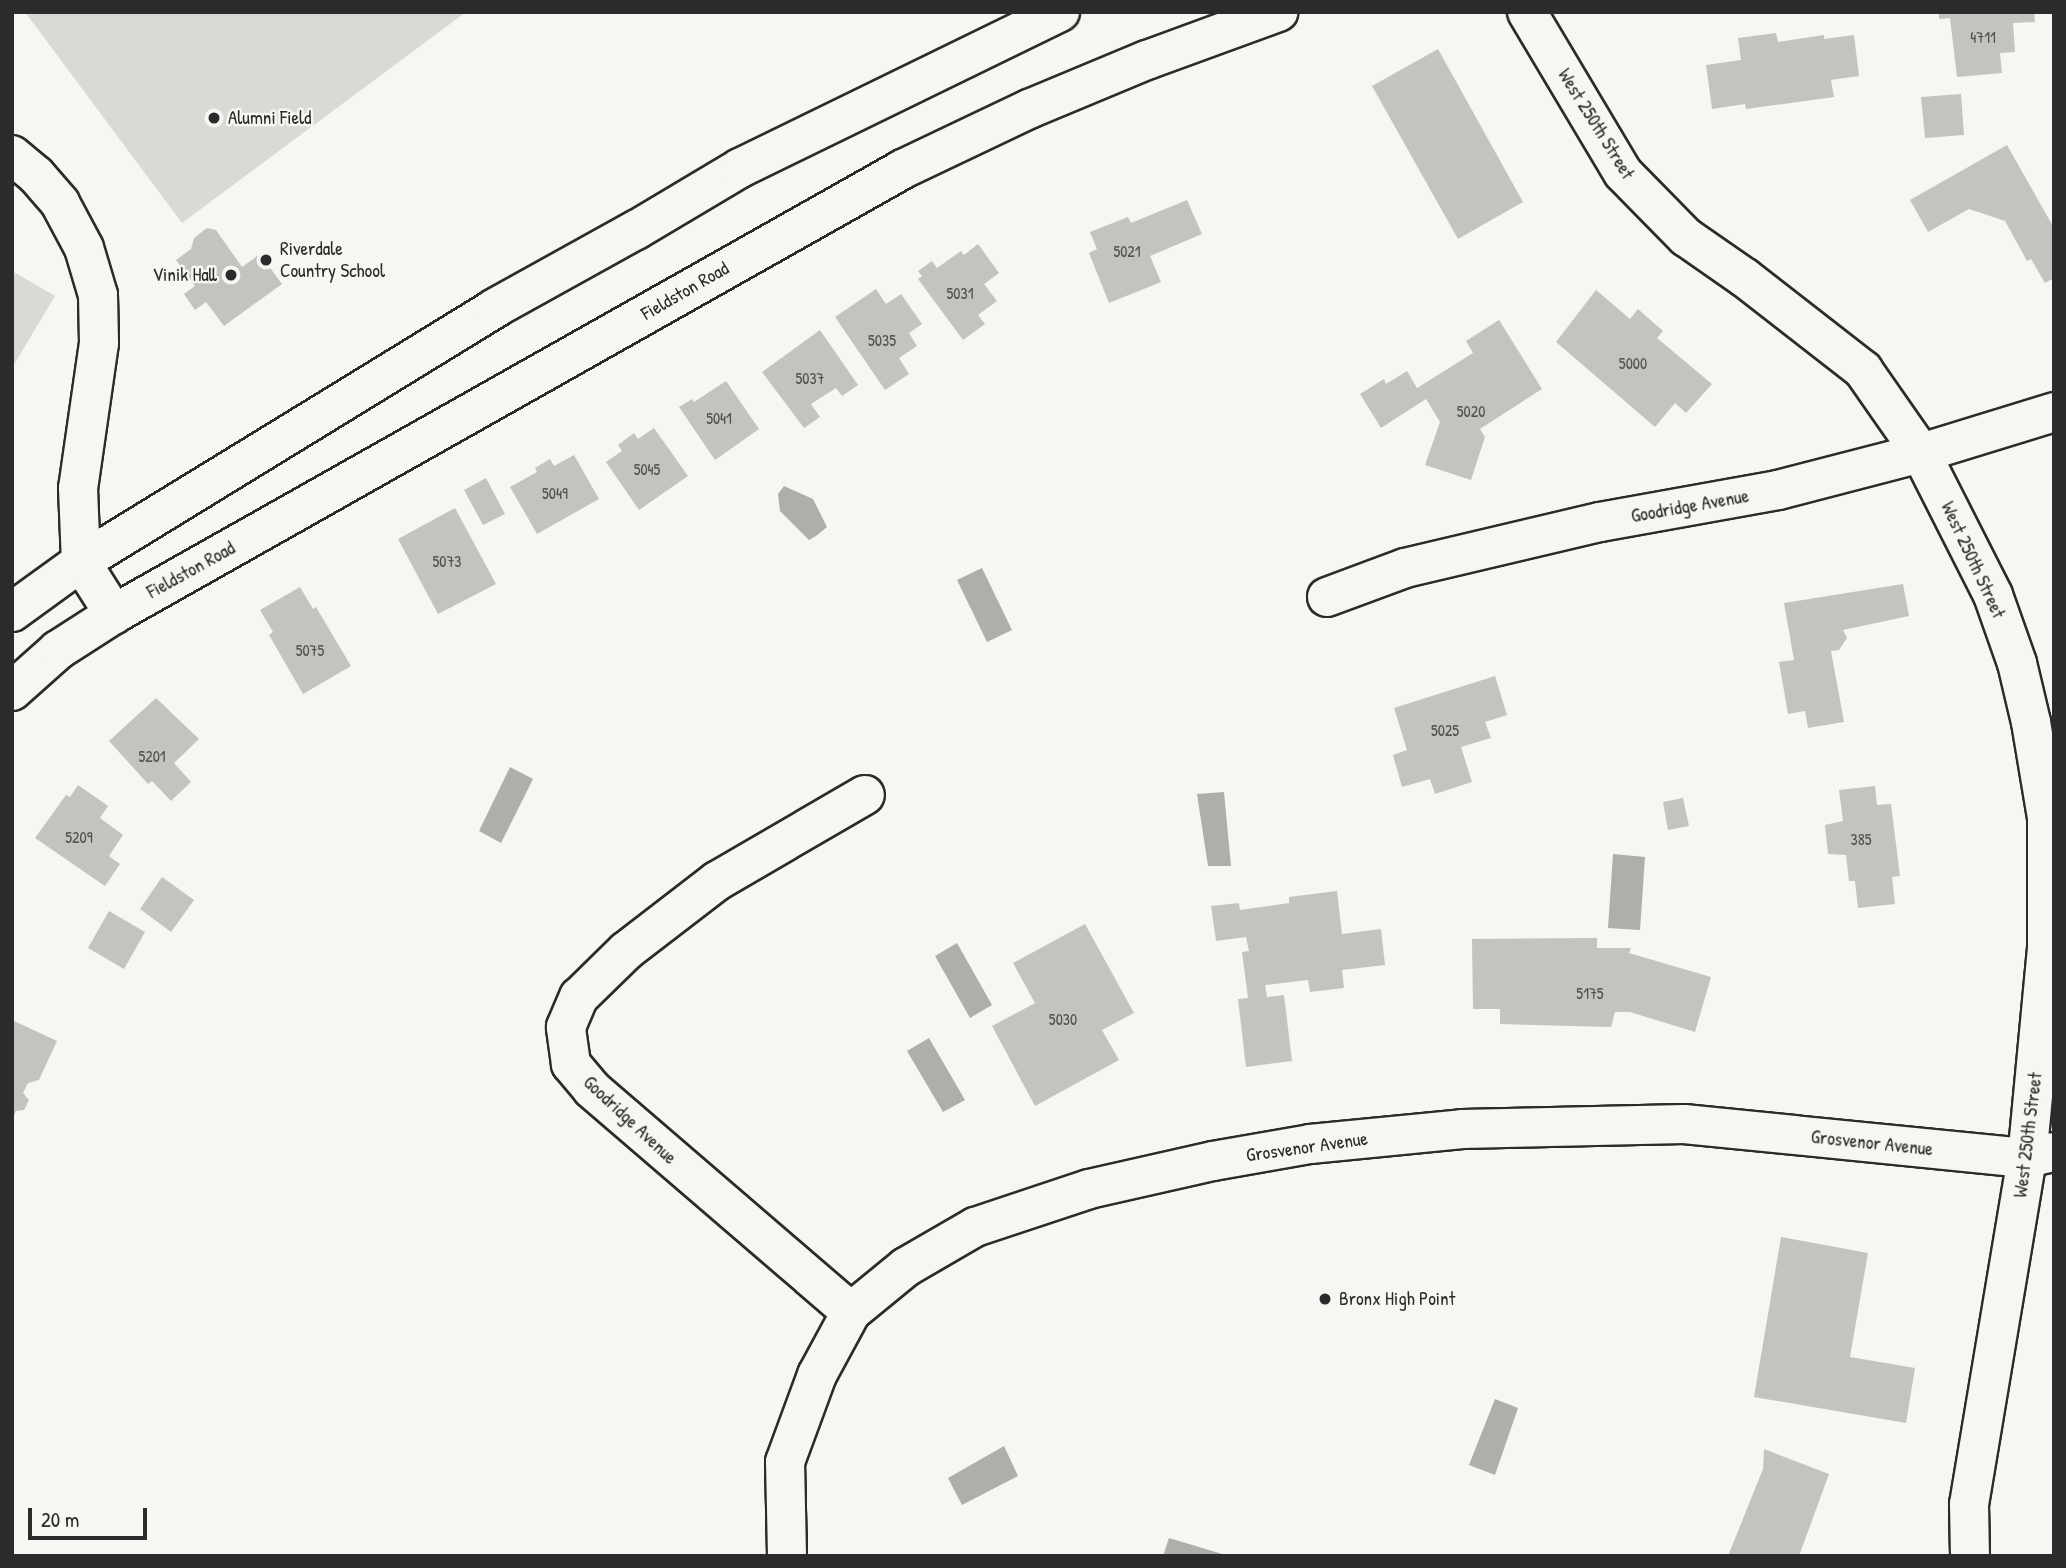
<!DOCTYPE html>
<html>
<head>
<meta charset="utf-8">
<style>
  body { margin:0 }
  #map { position:relative; width:2066px; height:1568px; overflow:hidden; background:#f6f6f2; font-family:"Patrick Hand",sans-serif }
  div>[style] { position:absolute }
  [style*='--x'] { left:calc(var(--x)*1px); top:calc(var(--y)*1px); width:calc(var(--w)*1px); rotate:calc(var(--a)*1deg) }
  .green>* { inset:0; background:#d9d9d5 }
  .water>* { inset:0; background:#aeaeab }
  .building>* { inset:0; background:#c3c3c0 }
  .roads { filter:drop-shadow(2px 0 #2b2b2b) drop-shadow(-2px 0 #2b2b2b) drop-shadow(0 2px #2b2b2b) drop-shadow(0 -2px #2b2b2b) }
  .street>* { height:38px; margin:-19px; padding:0 19px; transform-origin:19px; border-radius:19px; background:#f6f6f2 }
  .dots>* { width:19px; height:19px; translate:-50% -50%; box-sizing:border-box; border:4px solid #f6f6f2; border-radius:50% }
  span { translate:-50% -50%; white-space:nowrap; text-align:center; line-height:1.15; -webkit-text-stroke:5px #f6f6f2; paint-order:stroke }
  .number-label { font-size:16px; color:#515150 }
  .number-label span { -webkit-text-stroke-width:0 }
  .poi-label { font-size:19px; color:#2b2b2b }
  .left { translate:0 -50%; text-align:left }
  .right { translate:-100% -50%; text-align:right }
  .street-label { font-size:19px; color:#2b2b2b }
  .frame { position:absolute; inset:0; border:14px solid #2b2b2b; pointer-events:none }
  .scale { position:absolute; left:28px; top:1508px; width:119px; height:32px; box-sizing:border-box; border:4px solid #2b2b2b; border-top:0; padding-left:9px; font-size:21px; line-height:24px; white-space:nowrap; color:#2b2b2b; -webkit-text-stroke:5px #f6f6f2; paint-order:stroke }
</style>
</head>
<body>
<div id="map">
  <div class="green">
    <div style="clip-path:polygon(25px 12px,466px 12px,182px 223px)"></div>
    <div style="clip-path:polygon(12px 271px,55px 296px,12px 368px)"></div>
  </div>
  <div class="water">
    <div style="clip-path:polygon(784px 486px,813px 499px,827px 527px,816px 536px,809px 540px,780px 511px,778px 494px)"></div>
    <div style="clip-path:polygon(982px 568px,1012px 630px,987px 642px,957px 580px)"></div>
    <div style="clip-path:polygon(510px 767px,533px 779px,501px 843px,479px 831px)"></div>
    <div style="clip-path:polygon(1224px 792px,1231px 866px,1208px 866px,1197px 794px)"></div>
    <div style="clip-path:polygon(1613px 854px,1645px 857px,1640px 930px,1608px 928px)"></div>
    <div style="clip-path:polygon(957px 943px,992px 1005px,970px 1018px,935px 956px)"></div>
    <div style="clip-path:polygon(929px 1038px,965px 1100px,943px 1112px,907px 1051px)"></div>
    <div style="clip-path:polygon(1495px 1399px,1518px 1408px,1495px 1475px,1469px 1465px)"></div>
    <div style="clip-path:polygon(1004px 1446px,1018px 1476px,962px 1505px,948px 1478px)"></div>
    <div style="clip-path:polygon(1169px 1538px,1229px 1556px,1163px 1556px)"></div>
  </div>
  <div class="building">
    <div style="clip-path:polygon(1939px 12px,2034px 12px,2035px 22px,2013px 23px,2015px 52px,2000px 53px,2002px 73px,1957px 77px,1950px 18px,1939px 19px)"></div>
    <div style="clip-path:polygon(1776px 33px,1778px 42px,1824px 35px,1824px 39px,1854px 35px,1859px 76px,1831px 80px,1834px 97px,1746px 109px,1745px 104px,1712px 109px,1706px 65px,1741px 60px,1738px 38px)"></div>
    <div style="clip-path:polygon(1438px 49px,1523px 202px,1458px 239px,1372px 86px)"></div>
    <div style="clip-path:polygon(1961px 94px,1964px 135px,1925px 138px,1921px 97px)"></div>
    <div style="clip-path:polygon(2007px 145px,2054px 228px,2054px 278px,2045px 283px,2031px 259px,2027px 261px,2005px 221px,1969px 209px,1928px 232px,1910px 200px)"></div>
    <div style="clip-path:polygon(1187px 200px,1202px 234px,1150px 256px,1161px 282px,1109px 303px,1089px 253px,1097px 249px,1090px 232px,1128px 217px,1131px 223px)"></div>
    <div style="clip-path:polygon(207px 228px,216px 230px,242px 267px,260px 254px,282px 284px,224px 326px,206px 302px,195px 310px,184px 294px,195px 286px,176px 260px,191px 249px,194px 238px)"></div>
    <div style="clip-path:polygon(978px 244px,999px 273px,984px 284px,997px 301px,978px 315px,985px 324px,963px 340px,918px 279px,922px 276px,918px 271px,932px 261px,937px 268px,961px 251px,964px 255px)"></div>
    <div style="clip-path:polygon(876px 289px,886px 304px,901px 294px,922px 324px,909px 333px,917px 346px,899px 358px,909px 374px,885px 390px,835px 317px)"></div>
    <div style="clip-path:polygon(1596px 290px,1630px 319px,1638px 309px,1663px 331px,1657px 338px,1712px 384px,1686px 413px,1675px 403px,1655px 427px,1556px 342px)"></div>
    <div style="clip-path:polygon(1499px 320px,1542px 389px,1480px 429px,1485px 437px,1471px 480px,1425px 465px,1440px 422px,1426px 399px,1381px 428px,1360px 394px,1384px 379px,1386px 384px,1407px 371px,1417px 388px,1473px 353px,1466px 341px)"></div>
    <div style="clip-path:polygon(820px 330px,858px 385px,842px 396px,836px 388px,811px 404px,820px 417px,804px 428px,762px 372px)"></div>
    <div style="clip-path:polygon(726px 381px,759px 429px,715px 460px,679px 407px,692px 399px,694px 402px)"></div>
    <div style="clip-path:polygon(654px 428px,688px 476px,639px 510px,606px 462px,622px 451px,618px 445px,634px 433px,638px 439px)"></div>
    <div style="clip-path:polygon(574px 455px,599px 499px,537px 534px,510px 487px,537px 472px,535px 468px,550px 459px,554px 466px)"></div>
    <div style="clip-path:polygon(486px 478px,505px 514px,483px 525px,464px 490px)"></div>
    <div style="clip-path:polygon(455px 508px,496px 584px,438px 614px,398px 539px)"></div>
    <div style="clip-path:polygon(1903px 584px,1909px 616px,1843px 630px,1847px 638px,1839px 650px,1831px 651px,1844px 722px,1808px 728px,1805px 711px,1788px 714px,1779px 662px,1794px 660px,1784px 603px)"></div>
    <div style="clip-path:polygon(300px 587px,313px 609px,316px 607px,351px 666px,303px 694px,269px 635px,273px 632px,260px 610px)"></div>
    <div style="clip-path:polygon(1495px 676px,1507px 715px,1485px 722px,1491px 738px,1461px 747px,1472px 782px,1435px 794px,1430px 779px,1402px 787px,1393px 755px,1407px 750px,1394px 708px)"></div>
    <div style="clip-path:polygon(156px 698px,199px 739px,174px 763px,191px 782px,171px 801px,152px 781px,148px 784px,109px 741px)"></div>
    <div style="clip-path:polygon(78px 785px,108px 806px,100px 818px,123px 835px,109px 856px,120px 864px,105px 886px,35px 838px,66px 795px,70px 797px)"></div>
    <div style="clip-path:polygon(1875px 786px,1877px 805px,1891px 804px,1900px 876px,1892px 877px,1895px 904px,1858px 908px,1855px 881px,1849px 881px,1846px 855px,1828px 854px,1825px 825px,1843px 821px,1839px 790px)"></div>
    <div style="clip-path:polygon(1683px 798px,1689px 826px,1668px 830px,1663px 802px)"></div>
    <div style="clip-path:polygon(162px 877px,194px 900px,171px 932px,140px 909px)"></div>
    <div style="clip-path:polygon(1337px 891px,1342px 934px,1381px 929px,1385px 965px,1342px 970px,1344px 988px,1310px 992px,1308px 980px,1265px 985px,1267px 997px,1284px 995px,1292px 1061px,1246px 1067px,1238px 999px,1248px 998px,1242px 952px,1249px 951px,1246px 937px,1216px 941px,1211px 906px,1239px 903px,1240px 910px,1289px 903px,1289px 897px)"></div>
    <div style="clip-path:polygon(109px 911px,145px 932px,124px 969px,88px 948px)"></div>
    <div style="clip-path:polygon(1085px 924px,1134px 1013px,1102px 1030px,1119px 1060px,1035px 1106px,992px 1026px,1035px 1003px,1013px 963px)"></div>
    <div style="clip-path:polygon(1597px 938px,1597px 948px,1631px 948px,1629px 953px,1711px 977px,1695px 1032px,1630px 1012px,1615px 1012px,1611px 1027px,1500px 1024px,1500px 1009px,1473px 1009px,1472px 939px)"></div>
    <div style="clip-path:polygon(12px 1020px,57px 1041px,39px 1080px,28px 1083px,23px 1093px,29px 1100px,24px 1110px,16px 1111px,12px 1120px)"></div>
    <div style="clip-path:polygon(1781px 1237px,1868px 1253px,1850px 1357px,1915px 1368px,1906px 1423px,1754px 1397px)"></div>
    <div style="clip-path:polygon(1764px 1449px,1829px 1474px,1799px 1556px,1728px 1556px,1763px 1469px)"></div>
  </div>
  <div class="roads">
    <div class="street">
      <div style="--x:1527;--y:12;--w:187;--a:59.2"></div>
      <div style="--x:1623;--y:173;--w:90;--a:45.5"></div>
      <div style="--x:1686;--y:237;--w:72;--a:34.8"></div>
      <div style="--x:1745;--y:278;--w:150;--a:37.9"></div>
      <div style="--x:1863;--y:370;--w:101;--a:55.1"></div>
      <div style="--x:1921;--y:453;--w:159;--a:63.1"></div>
      <div style="--x:1993;--y:595;--w:72;--a:70.6"></div>
      <div style="--x:2017;--y:663;--w:61;--a:76.7"></div>
      <div style="--x:2031;--y:722;--w:97;--a:80.5"></div>
      <div style="--x:2047;--y:818;--w:130;--a:90"></div>
      <div style="--x:2047;--y:948;--w:211;--a:95.4"></div>
      <div style="--x:2027;--y:1158;--w:351;--a:99.5"></div>
      <div style="--x:1969;--y:1504;--w:52;--a:88.9"></div>
      <div style="--x:12;--y:155;--w:31;--a:40"></div>
      <div style="--x:36;--y:175;--w:37;--a:49"></div>
      <div style="--x:60;--y:203;--w:51;--a:61.9"></div>
      <div style="--x:84;--y:248;--w:49;--a:73.4"></div>
      <div style="--x:98;--y:295;--w:48;--a:88.8"></div>
      <div style="--x:99;--y:343;--w:147;--a:98.2"></div>
      <div style="--x:78;--y:488;--w:74;--a:87.7"></div>
      <div style="--x:81;--y:562;--w:62;--a:57.6"></div>
      <div style="--x:1327;--y:597;--w:83;--a:-20.4"></div>
      <div style="--x:1405;--y:568;--w:200;--a:-13.3"></div>
      <div style="--x:1600;--y:522;--w:181;--a:-10.2"></div>
      <div style="--x:1778;--y:490;--w:148;--a:-14.5"></div>
      <div style="--x:1921;--y:453;--w:139;--a:-17.1"></div>
      <div style="--x:12;--y:612;--w:85;--a:-35.9"></div>
      <div style="--x:81;--y:562;--w:486;--a:-31.5"></div>
      <div style="--x:495;--y:308;--w:161;--a:-29"></div>
      <div style="--x:636;--y:230;--w:121;--a:-30.8"></div>
      <div style="--x:740;--y:168;--w:356;--a:-26"></div>
      <div style="--x:12;--y:691;--w:62;--a:-41.7"></div>
      <div style="--x:58;--y:650;--w:67;--a:-32.7"></div>
      <div style="--x:114;--y:614;--w:906;--a:-29.42"></div>
      <div style="--x:903;--y:169;--w:140;--a:-25.5"></div>
      <div style="--x:1029;--y:109;--w:128;--a:-22.6"></div>
      <div style="--x:1147;--y:60;--w:140;--a:-20.1"></div>
      <div style="--x:851;--y:1312;--w:342;--a:-139.3"></div>
      <div style="--x:592;--y:1089;--w:33;--a:-130"></div>
      <div style="--x:571;--y:1064;--w:37;--a:-98"></div>
      <div style="--x:566;--y:1027;--w:33;--a:-67"></div>
      <div style="--x:579;--y:997;--w:66;--a:-44.4"></div>
      <div style="--x:626;--y:951;--w:115;--a:-37.6"></div>
      <div style="--x:717;--y:881;--w:171;--a:-30.2"></div>
      <div style="--x:787;--y:1556;--w:94;--a:-91.2"></div>
      <div style="--x:785;--y:1462;--w:93;--a:-69.8"></div>
      <div style="--x:817;--y:1375;--w:72;--a:-61.6"></div>
      <div style="--x:851;--y:1312;--w:71;--a:-39.3"></div>
      <div style="--x:906;--y:1267;--w:80;--a:-30.1"></div>
      <div style="--x:975;--y:1227;--w:120;--a:-18.4"></div>
      <div style="--x:1089;--y:1189;--w:127;--a:-12.7"></div>
      <div style="--x:1213;--y:1161;--w:98;--a:-9.9"></div>
      <div style="--x:1310;--y:1144;--w:153;--a:-5.6"></div>
      <div style="--x:1462;--y:1129;--w:222;--a:-1.3"></div>
      <div style="--x:1684;--y:1124;--w:345;--a:5.7"></div>
      <div style="--x:2027;--y:1158;--w:26;--a:-13"></div>
    </div>
  </div>
  <div class="dots">
    <div style="left:214px;top:118px;background:#2b2b2b"></div>
    <div style="left:266px;top:260px;background:#2b2b2b"></div>
    <div style="left:231px;top:275px;background:#2b2b2b"></div>
    <div style="left:1325px;top:1299px;background:#2b2b2b"></div>
  </div>
  <div class="number-label">
    <span style="left:1983px;top:37px">4711</span>
    <span style="left:1127px;top:251px">5021</span>
    <span style="left:960px;top:293px">5031</span>
    <span style="left:882px;top:340px">5035</span>
    <span style="left:1633px;top:363px">5000</span>
    <span style="left:810px;top:378px">5037</span>
    <span style="left:1471px;top:411px">5020</span>
    <span style="left:719px;top:418px">5041</span>
    <span style="left:647px;top:469px">5045</span>
    <span style="left:555px;top:493px">5049</span>
    <span style="left:447px;top:561px">5073</span>
    <span style="left:310px;top:650px">5075</span>
    <span style="left:1445px;top:730px">5025</span>
    <span style="left:152px;top:756px">5201</span>
    <span style="left:79px;top:837px">5209</span>
    <span style="left:1861px;top:839px">385</span>
    <span style="left:1590px;top:993px">5175</span>
    <span style="left:1063px;top:1019px">5030</span>
  </div>
  <div class="poi-label">
    <span class="left" style="left:228px;top:118px">Alumni Field</span>
    <span class="left" style="left:280px;top:260px">Riverdale<br>Country School</span>
    <span class="right" style="left:217px;top:275px">Vinik Hall</span>
    <span class="left" style="left:1339px;top:1299px">Bronx High Point</span>
  </div>
  <div class="street-label">
    <span style="left:1596px;top:124px;rotate:58deg">West 250th Street</span>
    <span style="left:685px;top:291px;rotate:-30deg">Fieldston Road</span>
    <span style="left:1690px;top:506px;rotate:-10deg">Goodridge Avenue</span>
    <span style="left:1973px;top:560px;rotate:65deg">West 250th Street</span>
    <span style="left:191px;top:570px;rotate:-29deg">Fieldston Road</span>
    <span style="left:630px;top:1120px;rotate:43deg">Goodridge Avenue</span>
    <span style="left:2028px;top:1135px;rotate:-83deg">West 250th Street</span>
    <span style="left:1872px;top:1143px;rotate:6deg">Grosvenor Avenue</span>
    <span style="left:1307px;top:1147px;rotate:-8deg">Grosvenor Avenue</span>
  </div>
  <div class="frame"></div>
  <div class="scale">20 m</div>
</div>
</body>
</html>
